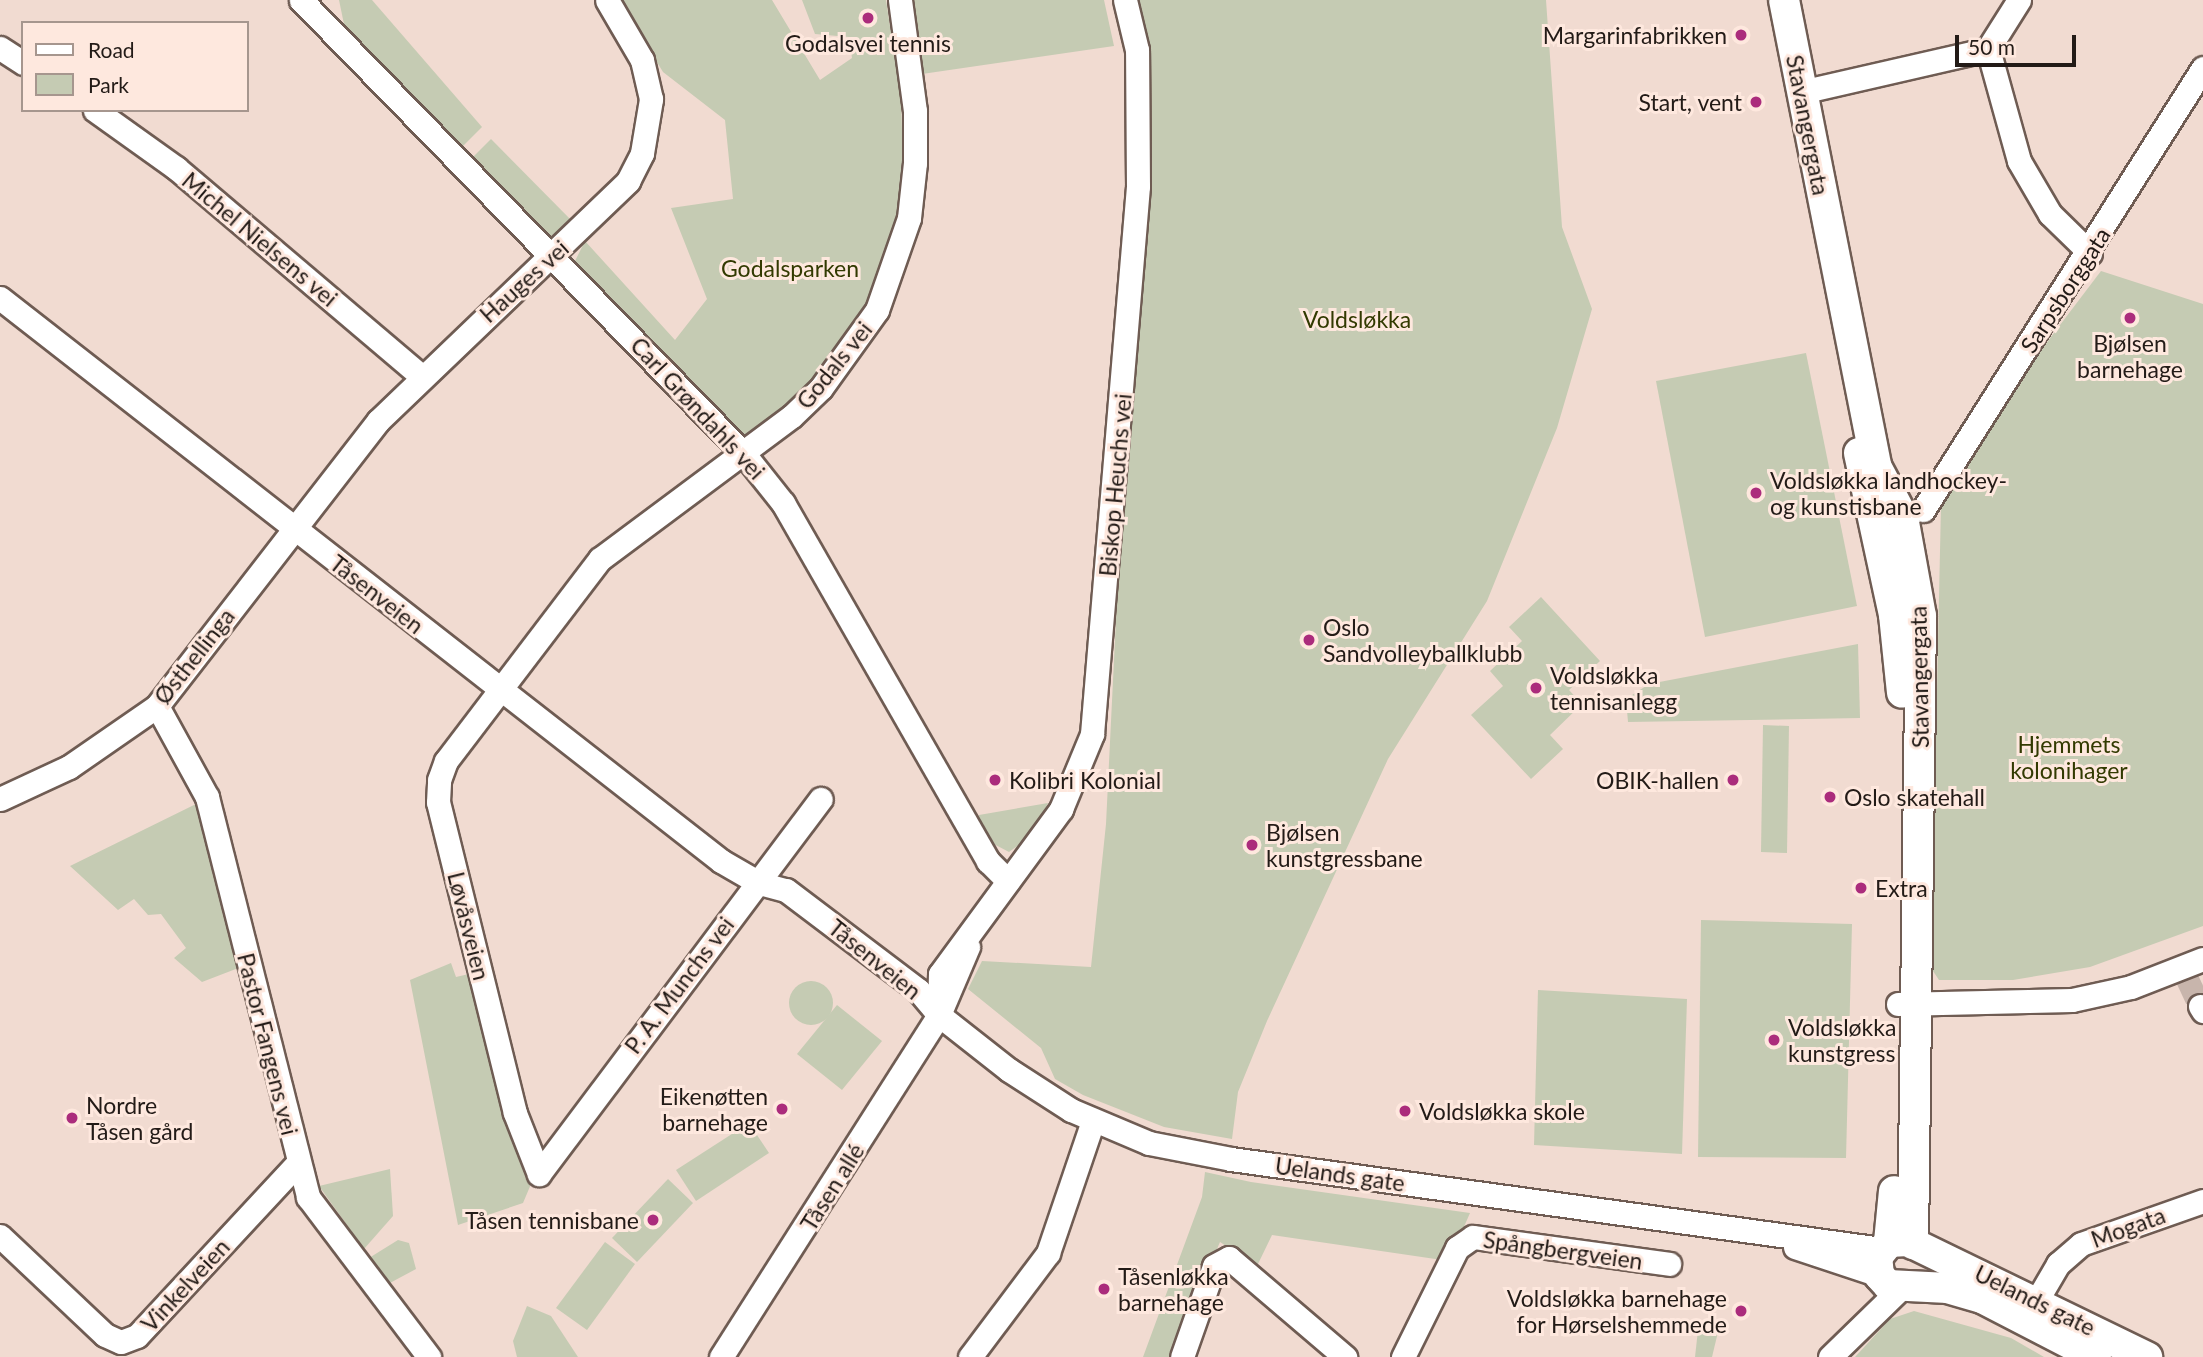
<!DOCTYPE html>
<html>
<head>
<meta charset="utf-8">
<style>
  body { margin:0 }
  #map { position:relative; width:2203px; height:1357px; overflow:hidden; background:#f1dbd1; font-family:Lato,sans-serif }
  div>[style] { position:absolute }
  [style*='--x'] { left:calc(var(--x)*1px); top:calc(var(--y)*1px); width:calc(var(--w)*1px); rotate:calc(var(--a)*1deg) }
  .green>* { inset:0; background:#c5cbb3 }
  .round { border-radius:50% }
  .minor-tunnel>* { height:23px; margin-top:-11.5px; transform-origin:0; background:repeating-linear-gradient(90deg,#c8b5ac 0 23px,transparent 0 34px) }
  .roads { filter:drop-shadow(2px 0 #6f5c53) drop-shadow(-2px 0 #6f5c53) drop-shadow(0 2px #6f5c53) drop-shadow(0 -2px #6f5c53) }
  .minor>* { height:23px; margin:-11.5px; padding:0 11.5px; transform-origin:11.5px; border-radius:11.5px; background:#fff }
  .major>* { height:30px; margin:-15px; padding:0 15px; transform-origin:15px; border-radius:15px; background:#fff }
  .dots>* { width:19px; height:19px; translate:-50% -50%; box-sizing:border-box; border:4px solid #fee8de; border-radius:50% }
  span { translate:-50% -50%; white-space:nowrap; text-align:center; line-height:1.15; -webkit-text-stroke:6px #fee8de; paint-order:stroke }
  .poi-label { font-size:23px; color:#231b17 }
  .right { translate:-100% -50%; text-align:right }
  .left { translate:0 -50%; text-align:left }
  .street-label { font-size:23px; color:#231b17 }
  .park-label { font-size:23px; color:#323a01 }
  .legend { position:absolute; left:21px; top:21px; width:228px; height:91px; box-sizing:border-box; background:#fee8de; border:2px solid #a6968e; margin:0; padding:9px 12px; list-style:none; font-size:21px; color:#231b17 }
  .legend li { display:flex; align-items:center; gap:14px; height:35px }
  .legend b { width:35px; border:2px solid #a6968e }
  .scale { position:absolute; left:1955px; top:35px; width:121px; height:32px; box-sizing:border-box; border:4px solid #231b17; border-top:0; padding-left:9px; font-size:21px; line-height:24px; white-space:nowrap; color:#231b17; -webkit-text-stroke:5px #fee8de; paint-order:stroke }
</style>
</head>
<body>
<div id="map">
  <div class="green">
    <div style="clip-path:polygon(339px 0,372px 0,482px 127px,458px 151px,345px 29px)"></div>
    <div style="clip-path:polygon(619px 0,772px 0,820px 80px,852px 58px,849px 37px,815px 34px,802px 0,886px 0,894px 52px,900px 52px,904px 211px,872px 302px,824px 375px,754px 438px,738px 438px,574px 263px,585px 241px,675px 340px,707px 299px,671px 208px,733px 199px,725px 120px,663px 72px)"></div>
    <div style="clip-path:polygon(911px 0,1104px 0,1114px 46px,922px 74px)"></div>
    <div style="clip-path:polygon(1123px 0,1546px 0,1562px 227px,1592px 309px,1557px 428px,1487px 601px,1388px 759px,1267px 1021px,1238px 1092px,1232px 1139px,1164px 1127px,1083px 1095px,1055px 1079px,1041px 1048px,968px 989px,982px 961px,1091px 967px,1106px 824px,1136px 209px)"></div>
    <div style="clip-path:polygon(491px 139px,575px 224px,547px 238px,470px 160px)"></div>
    <div style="clip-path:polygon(2101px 271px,2203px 304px,2203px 926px,2090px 967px,2013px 980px,1939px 980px,1931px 968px,1941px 505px,2038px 354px)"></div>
    <div style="clip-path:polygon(1806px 353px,1857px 606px,1705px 637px,1656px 381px)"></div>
    <div style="clip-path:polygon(1541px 597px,1600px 661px,1569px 690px,1582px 704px,1550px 735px,1563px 749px,1531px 779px,1471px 715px,1503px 686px,1490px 671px,1522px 641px,1509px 627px)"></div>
    <div style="clip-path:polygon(1858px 644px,1860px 718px,1628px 722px,1626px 699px,1649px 684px)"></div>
    <div style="clip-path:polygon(1763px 725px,1789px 726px,1787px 853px,1761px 852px)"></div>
    <div style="clip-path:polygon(198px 803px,241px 967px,202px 982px,174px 958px,186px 948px,161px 914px,148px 915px,134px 899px,118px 910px,70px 866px)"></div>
    <div style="clip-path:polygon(1048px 803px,1030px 837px,1009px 852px,988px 841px,978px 822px,979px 815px)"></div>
    <div style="clip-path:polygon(1701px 920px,1852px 924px,1846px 1158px,1698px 1157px)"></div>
    <div style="clip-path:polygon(451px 963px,456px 977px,473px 973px,534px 1177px,523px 1203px,458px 1225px,410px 980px)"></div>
    <div class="round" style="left:789px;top:981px;width:44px;height:44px"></div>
    <div style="clip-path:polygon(1538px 990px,1687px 999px,1682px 1154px,1534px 1145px)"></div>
    <div style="clip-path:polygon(837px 1005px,882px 1041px,842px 1090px,797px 1054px)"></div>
    <div style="clip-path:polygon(749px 1123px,769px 1153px,696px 1201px,676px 1170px)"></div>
    <div style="clip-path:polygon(390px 1169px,393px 1216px,364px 1249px,319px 1186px)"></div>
    <div style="clip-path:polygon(1205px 1172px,1251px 1182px,1470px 1213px,1449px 1261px,1272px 1235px,1257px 1266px,1220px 1242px,1171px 1357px,1143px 1357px,1202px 1197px)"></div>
    <div style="clip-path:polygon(668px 1179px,693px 1203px,637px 1262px,612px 1238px)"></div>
    <div style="clip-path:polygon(398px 1240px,409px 1243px,416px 1269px,388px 1284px,369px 1258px)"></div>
    <div style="clip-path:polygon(605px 1242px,635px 1264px,587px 1330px,556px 1308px)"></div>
    <div style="clip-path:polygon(527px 1306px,551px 1316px,578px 1357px,517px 1357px,513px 1341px)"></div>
    <div style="clip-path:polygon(1914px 1311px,2011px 1338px,2044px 1357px,1855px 1357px,1890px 1319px)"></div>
    <div style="clip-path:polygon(1698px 1330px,1718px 1332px,1712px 1357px,1695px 1357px)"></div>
  </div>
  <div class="minor-tunnel">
    <div style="--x:2187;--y:978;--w:31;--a:65"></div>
  </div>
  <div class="roads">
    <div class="minor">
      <div style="--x:301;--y:0;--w:634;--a:45.7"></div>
      <div style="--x:744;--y:454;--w:63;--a:51.5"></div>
      <div style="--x:783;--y:503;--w:413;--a:60.2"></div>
      <div style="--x:988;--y:861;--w:28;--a:45"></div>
      <div style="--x:0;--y:48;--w:27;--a:33"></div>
      <div style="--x:1988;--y:49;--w:116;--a:74.5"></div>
      <div style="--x:2019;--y:161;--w:61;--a:59.7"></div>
      <div style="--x:2050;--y:214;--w:56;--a:44.3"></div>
      <div style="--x:1801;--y:92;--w:192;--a:-12.9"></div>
      <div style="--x:1988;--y:49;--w:58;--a:-57.7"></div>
      <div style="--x:95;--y:110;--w:100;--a:35.6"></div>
      <div style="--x:176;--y:168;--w:320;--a:40.3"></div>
      <div style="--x:0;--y:298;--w:915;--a:37.98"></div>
      <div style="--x:721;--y:861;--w:44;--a:30.1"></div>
      <div style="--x:759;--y:883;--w:28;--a:15"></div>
      <div style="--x:786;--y:890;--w:166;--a:37.1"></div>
      <div style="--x:918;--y:990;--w:33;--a:50"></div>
      <div style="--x:939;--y:1015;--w:89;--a:38.2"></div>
      <div style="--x:1009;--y:1070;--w:74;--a:32.8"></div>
      <div style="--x:1071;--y:1110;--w:85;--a:22.9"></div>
      <div style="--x:1149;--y:1143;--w:84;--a:11"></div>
      <div style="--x:1231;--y:1159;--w:656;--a:7.88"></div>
      <div style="--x:1923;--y:510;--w:523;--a:-57.65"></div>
      <div style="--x:157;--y:706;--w:104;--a:61.2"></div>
      <div style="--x:207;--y:797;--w:413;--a:75.8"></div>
      <div style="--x:308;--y:1197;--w:201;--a:52.9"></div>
      <div style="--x:0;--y:799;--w:76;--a:-24.9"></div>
      <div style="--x:69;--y:767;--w:107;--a:-34.7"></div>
      <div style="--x:157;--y:706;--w:361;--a:-52.2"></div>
      <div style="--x:378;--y:421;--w:347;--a:-43.8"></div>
      <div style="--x:628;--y:181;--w:31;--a:-63"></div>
      <div style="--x:642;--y:153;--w:55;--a:-80.5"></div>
      <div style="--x:651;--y:99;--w:40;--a:-103"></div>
      <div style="--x:642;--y:60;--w:69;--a:-120.3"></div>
      <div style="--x:1898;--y:1004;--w:174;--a:-1.3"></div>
      <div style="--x:2072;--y:1000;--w:60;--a:-12.4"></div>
      <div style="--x:2131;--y:987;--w:77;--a:-21.3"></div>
      <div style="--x:2200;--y:1006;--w:6;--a:59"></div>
      <div style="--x:939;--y:1014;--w:40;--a:-88.6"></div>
      <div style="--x:940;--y:974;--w:205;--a:-53.7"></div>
      <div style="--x:1061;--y:809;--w:81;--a:-67.5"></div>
      <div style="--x:1092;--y:734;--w:550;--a:-85.2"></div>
      <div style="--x:1138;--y:186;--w:136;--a:-90.4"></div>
      <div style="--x:1137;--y:50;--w:51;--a:-103.5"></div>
      <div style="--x:539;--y:1174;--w:66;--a:-111.5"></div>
      <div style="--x:515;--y:1113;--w:320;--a:-103.9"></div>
      <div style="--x:438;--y:802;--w:22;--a:-87"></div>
      <div style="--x:439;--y:780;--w:20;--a:-70"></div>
      <div style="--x:446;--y:761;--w:254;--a:-52.7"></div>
      <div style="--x:600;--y:559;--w:239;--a:-36.7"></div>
      <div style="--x:792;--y:416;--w:40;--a:-44"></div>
      <div style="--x:821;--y:388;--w:96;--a:-54.3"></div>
      <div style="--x:877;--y:310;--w:97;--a:-70.8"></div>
      <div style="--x:909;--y:218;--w:55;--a:-83.8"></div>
      <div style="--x:915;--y:163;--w:52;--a:-90"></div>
      <div style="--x:915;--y:111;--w:112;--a:-97.7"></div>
      <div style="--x:539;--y:1174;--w:469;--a:-53.1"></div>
      <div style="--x:0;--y:1236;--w:144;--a:43.3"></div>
      <div style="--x:105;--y:1335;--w:17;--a:24"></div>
      <div style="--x:121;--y:1342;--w:17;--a:-21"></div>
      <div style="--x:137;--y:1336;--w:235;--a:-47.1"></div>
      <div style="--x:1795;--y:1247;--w:89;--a:18.4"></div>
      <div style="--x:2037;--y:1300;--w:42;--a:-59.7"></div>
      <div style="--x:2058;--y:1264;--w:30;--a:-41"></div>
      <div style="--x:2081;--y:1244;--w:129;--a:-19.4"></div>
      <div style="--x:721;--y:1357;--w:406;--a:-57.5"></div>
      <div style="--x:939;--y:1015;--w:74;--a:-66.9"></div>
      <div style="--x:970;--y:1357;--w:130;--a:-53.1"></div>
      <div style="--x:1048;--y:1253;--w:139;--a:-71.2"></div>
      <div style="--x:1182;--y:1357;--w:96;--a:-70.6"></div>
      <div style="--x:1214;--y:1266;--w:17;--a:-28"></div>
      <div style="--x:1229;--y:1258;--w:153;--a:40.5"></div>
      <div style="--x:1403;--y:1357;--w:122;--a:-63.6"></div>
      <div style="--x:1457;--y:1248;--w:19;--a:-35"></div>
      <div style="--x:1473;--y:1237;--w:198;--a:7.8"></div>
      <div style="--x:1830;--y:1357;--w:100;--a:-44.2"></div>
    </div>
    <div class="major">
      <div style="--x:1784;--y:0;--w:475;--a:78.8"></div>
      <div style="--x:1876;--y:466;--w:58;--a:62.1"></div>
      <div style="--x:1903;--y:517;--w:101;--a:79.7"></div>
      <div style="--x:1921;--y:616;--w:628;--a:90.73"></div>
      <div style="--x:1859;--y:453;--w:166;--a:77.8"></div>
      <div style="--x:1894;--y:615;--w:78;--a:84.1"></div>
      <div style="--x:1889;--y:1242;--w:51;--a:-84.4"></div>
      <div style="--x:2096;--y:1357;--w:128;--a:-152.6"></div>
      <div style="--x:1982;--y:1298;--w:35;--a:-164"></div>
      <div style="--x:1948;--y:1288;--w:60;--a:-177.1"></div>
      <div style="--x:1888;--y:1285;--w:13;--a:-132"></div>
      <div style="--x:1879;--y:1275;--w:18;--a:-96"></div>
      <div style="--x:1877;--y:1257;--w:19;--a:-51"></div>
      <div style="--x:1889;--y:1242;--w:19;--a:-3"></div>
      <div style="--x:1908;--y:1241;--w:266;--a:25.9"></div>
    </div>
  </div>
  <div class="dots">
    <div style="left:868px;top:18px;background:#ab2c7c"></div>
    <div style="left:1741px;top:35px;background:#ab2c7c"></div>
    <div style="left:1756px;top:102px;background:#ab2c7c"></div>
    <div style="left:2130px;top:318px;background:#ab2c7c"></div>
    <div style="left:1756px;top:493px;background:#ab2c7c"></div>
    <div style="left:1309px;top:640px;background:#ab2c7c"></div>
    <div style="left:1536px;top:688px;background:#ab2c7c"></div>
    <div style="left:995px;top:780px;background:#ab2c7c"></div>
    <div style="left:1733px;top:780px;background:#ab2c7c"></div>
    <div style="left:1830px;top:797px;background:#ab2c7c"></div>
    <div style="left:1252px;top:845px;background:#ab2c7c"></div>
    <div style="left:1861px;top:888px;background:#ab2c7c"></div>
    <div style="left:1774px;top:1040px;background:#ab2c7c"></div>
    <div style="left:782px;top:1109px;background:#ab2c7c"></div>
    <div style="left:1405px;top:1111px;background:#ab2c7c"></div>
    <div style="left:72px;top:1118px;background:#ab2c7c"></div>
    <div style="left:653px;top:1220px;background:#ab2c7c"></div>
    <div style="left:1104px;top:1289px;background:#ab2c7c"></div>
    <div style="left:1741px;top:1311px;background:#ab2c7c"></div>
  </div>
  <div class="poi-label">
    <span class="right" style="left:1727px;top:35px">Margarinfabrikken</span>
    <span style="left:868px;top:43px">Godalsvei tennis</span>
    <span class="right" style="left:1742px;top:102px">Start, vent</span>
    <span style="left:2130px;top:356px">Bjølsen<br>barnehage</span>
    <span class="left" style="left:1770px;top:493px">Voldsløkka landhockey-<br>og kunstisbane</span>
    <span class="left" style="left:1323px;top:640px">Oslo<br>Sandvolleyballklubb</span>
    <span class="left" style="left:1550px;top:688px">Voldsløkka<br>tennisanlegg</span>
    <span class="left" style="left:1009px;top:780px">Kolibri Kolonial</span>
    <span class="right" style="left:1719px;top:780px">OBIK-hallen</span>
    <span class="left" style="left:1844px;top:797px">Oslo skatehall</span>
    <span class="left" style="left:1266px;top:845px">Bjølsen<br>kunstgressbane</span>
    <span class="left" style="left:1875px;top:888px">Extra</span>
    <span class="left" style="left:1788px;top:1040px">Voldsløkka<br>kunstgress</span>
    <span class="right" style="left:768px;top:1109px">Eikenøtten<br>barnehage</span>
    <span class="left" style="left:86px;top:1118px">Nordre<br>Tåsen gård</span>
    <span class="left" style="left:1419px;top:1111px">Voldsløkka skole</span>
    <span class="right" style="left:639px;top:1220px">Tåsen tennisbane</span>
    <span class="left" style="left:1118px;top:1289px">Tåsenløkka<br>barnehage</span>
    <span class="right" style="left:1727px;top:1311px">Voldsløkka barnehage<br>for Hørselshemmede</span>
  </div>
  <div class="street-label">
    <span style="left:1808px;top:125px;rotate:79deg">Stavangergata</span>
    <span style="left:260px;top:239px;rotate:40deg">Michel Nielsens vei</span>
    <span style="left:524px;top:281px;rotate:-42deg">Hauges vei</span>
    <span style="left:2065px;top:290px;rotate:-57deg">Sarpsborggata</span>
    <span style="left:834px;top:365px;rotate:-51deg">Godals vei</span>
    <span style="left:698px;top:408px;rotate:47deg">Carl Grøndahls vei</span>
    <span style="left:1115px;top:485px;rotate:-85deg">Biskop Heuchs vei</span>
    <span style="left:377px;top:594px;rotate:38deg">Tåsenveien</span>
    <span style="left:194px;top:656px;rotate:-52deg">Østhellinga</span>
    <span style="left:1919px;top:677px;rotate:-91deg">Stavangergata</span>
    <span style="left:469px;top:926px;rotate:76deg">Løvåsveien</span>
    <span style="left:875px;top:959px;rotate:39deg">Tåsenveien</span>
    <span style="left:679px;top:985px;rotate:-53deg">P. A. Munchs vei</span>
    <span style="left:268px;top:1044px;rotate:76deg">Pastor Fangens vei</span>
    <span style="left:1340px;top:1174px;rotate:8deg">Uelands gate</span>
    <span style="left:832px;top:1187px;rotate:-58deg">Tåsen allé</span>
    <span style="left:2128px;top:1227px;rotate:-20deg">Mogata</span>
    <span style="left:1563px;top:1250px;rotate:8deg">Spångbergveien</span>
    <span style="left:185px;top:1285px;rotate:-47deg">Vinkelveien</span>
    <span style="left:2035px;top:1300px;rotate:26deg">Uelands gate</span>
  </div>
  <div class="park-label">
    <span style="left:790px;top:268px">Godalsparken</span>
    <span style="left:1357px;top:319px">Voldsløkka</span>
    <span style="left:2069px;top:757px">Hjemmets<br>kolonihager</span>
  </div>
  <ul class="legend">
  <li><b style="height:9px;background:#fff"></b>Road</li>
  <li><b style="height:19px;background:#c5cbb3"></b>Park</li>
  </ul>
  <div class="scale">50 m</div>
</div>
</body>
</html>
